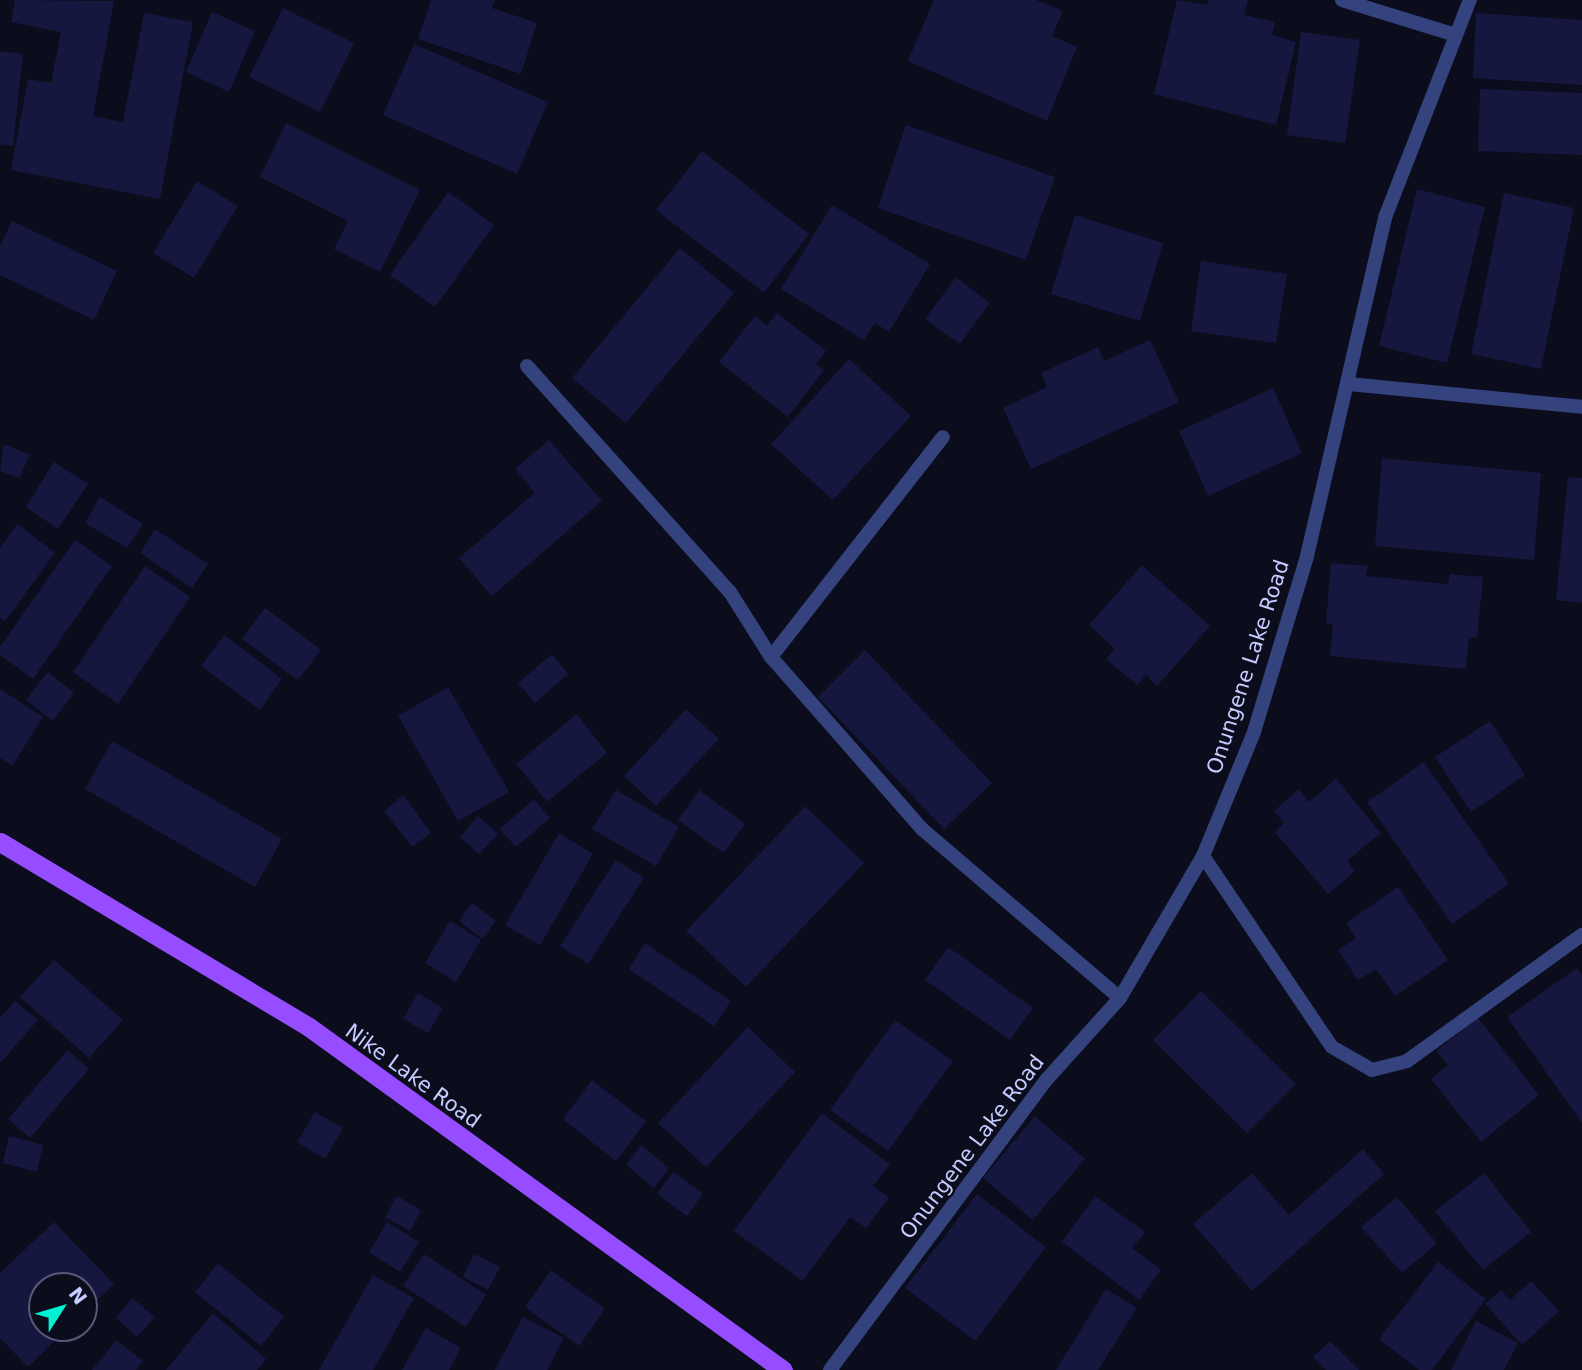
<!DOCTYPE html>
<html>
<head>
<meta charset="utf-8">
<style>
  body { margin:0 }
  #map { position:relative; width:1582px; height:1370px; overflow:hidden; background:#0b0c1c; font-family:"DejaVu Sans",sans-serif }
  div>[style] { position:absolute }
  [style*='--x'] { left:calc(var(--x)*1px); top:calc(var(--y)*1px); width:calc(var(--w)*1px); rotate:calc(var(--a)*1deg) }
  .building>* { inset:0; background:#16173e }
  .minor>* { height:14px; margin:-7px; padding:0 7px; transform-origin:7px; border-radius:7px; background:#34427d }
  .primary>* { height:19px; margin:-9.5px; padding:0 9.5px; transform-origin:9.5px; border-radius:9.5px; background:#954dff }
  span { translate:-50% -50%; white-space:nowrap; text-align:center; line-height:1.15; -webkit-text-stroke:5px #0b0c1c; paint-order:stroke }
  .street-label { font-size:21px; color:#c6ccff }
  .north { position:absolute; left:28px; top:1272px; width:70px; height:70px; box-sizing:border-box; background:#0b0c1c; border:2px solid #565977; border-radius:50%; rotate:53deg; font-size:19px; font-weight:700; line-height:28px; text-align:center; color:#c6ccff }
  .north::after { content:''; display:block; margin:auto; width:24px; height:32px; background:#00f1d4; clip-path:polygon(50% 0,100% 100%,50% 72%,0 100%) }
</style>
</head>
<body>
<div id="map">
  <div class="building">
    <div style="clip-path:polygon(15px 0,114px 1px,93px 116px,123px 122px,144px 13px,193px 22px,160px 199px,11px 170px,28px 79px,51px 83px,61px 32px,11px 22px)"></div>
    <div style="clip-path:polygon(431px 0,495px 0,492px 8px,537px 23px,521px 74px,418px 39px)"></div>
    <div style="clip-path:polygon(934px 0,1036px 0,1063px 11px,1052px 36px,1077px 47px,1047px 121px,908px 61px)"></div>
    <div style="clip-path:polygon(1177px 0,1207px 5px,1209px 0,1248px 0,1244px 15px,1275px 22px,1272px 35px,1296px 42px,1276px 125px,1154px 94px)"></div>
    <div style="clip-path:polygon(283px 8px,354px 43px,320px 112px,249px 77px)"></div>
    <div style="clip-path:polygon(212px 12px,255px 31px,229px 92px,186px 72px)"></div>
    <div style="clip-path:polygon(1476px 13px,1582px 20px,1582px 85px,1473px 78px)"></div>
    <div style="clip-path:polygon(1301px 32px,1360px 40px,1345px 143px,1287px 135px)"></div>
    <div style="clip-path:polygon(414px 44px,548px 102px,517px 174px,383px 115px)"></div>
    <div style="clip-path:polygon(0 51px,23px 54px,13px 146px,0 144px)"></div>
    <div style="clip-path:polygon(1480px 89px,1582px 93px,1582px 155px,1478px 151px)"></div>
    <div style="clip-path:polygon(286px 123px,420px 190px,380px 272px,334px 249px,348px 221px,260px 177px)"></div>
    <div style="clip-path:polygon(906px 125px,1055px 177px,1026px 260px,878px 208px)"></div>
    <div style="clip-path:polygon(702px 151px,809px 234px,764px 293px,656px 210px)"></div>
    <div style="clip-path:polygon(197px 181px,238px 206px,194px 278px,153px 253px)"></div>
    <div style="clip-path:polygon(1417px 189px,1485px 207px,1447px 363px,1379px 346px)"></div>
    <div style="clip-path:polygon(448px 192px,494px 225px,435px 307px,390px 275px)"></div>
    <div style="clip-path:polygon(1504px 193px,1574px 208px,1541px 369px,1471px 354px)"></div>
    <div style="clip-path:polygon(832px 205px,930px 264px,889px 332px,875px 323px,864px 340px,781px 289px)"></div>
    <div style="clip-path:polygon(1075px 215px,1163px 243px,1140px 321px,1051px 294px)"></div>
    <div style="clip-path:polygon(12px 221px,117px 271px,94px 320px,0 275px,0 246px)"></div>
    <div style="clip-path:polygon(680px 248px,734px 293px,626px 423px,572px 378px)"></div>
    <div style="clip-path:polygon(1201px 261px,1287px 274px,1276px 343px,1191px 331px)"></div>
    <div style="clip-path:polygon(956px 277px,990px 303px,960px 344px,925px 319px)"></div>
    <div style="clip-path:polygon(777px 313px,826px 351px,816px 364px,824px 370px,788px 417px,719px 362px,755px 316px,767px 326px)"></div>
    <div style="clip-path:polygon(1150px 340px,1179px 402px,1031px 469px,1003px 408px,1047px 387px,1041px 373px,1098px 347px,1104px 361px)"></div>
    <div style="clip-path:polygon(849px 359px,911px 416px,833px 500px,771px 444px)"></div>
    <div style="clip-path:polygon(1273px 388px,1302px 453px,1208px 496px,1179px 431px)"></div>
    <div style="clip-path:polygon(549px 440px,602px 501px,492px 596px,459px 558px,535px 493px,515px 469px)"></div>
    <div style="clip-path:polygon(4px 444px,30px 455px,19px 478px,0 471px)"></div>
    <div style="clip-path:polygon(1382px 458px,1541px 473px,1534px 560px,1375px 546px)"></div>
    <div style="clip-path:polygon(54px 462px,88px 484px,58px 529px,26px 507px)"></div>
    <div style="clip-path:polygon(1568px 477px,1582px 478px,1582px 603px,1556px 600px)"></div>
    <div style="clip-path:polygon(100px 497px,143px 524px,127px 548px,85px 523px)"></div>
    <div style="clip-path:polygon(17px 524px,55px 553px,5px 621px,0 617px,0 548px)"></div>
    <div style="clip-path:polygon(155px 529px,208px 564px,192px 588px,140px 553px)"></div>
    <div style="clip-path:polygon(75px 540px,112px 566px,33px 679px,0 655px,0 647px)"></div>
    <div style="clip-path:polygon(1331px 563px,1368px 566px,1366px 576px,1448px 584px,1450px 574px,1483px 577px,1477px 638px,1469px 637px,1466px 669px,1330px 656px,1333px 624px,1326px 623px)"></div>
    <div style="clip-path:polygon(1142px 565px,1210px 626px,1157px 686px,1146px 675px,1137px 685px,1106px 659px,1115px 649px,1089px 625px)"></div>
    <div style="clip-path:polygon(145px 566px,190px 597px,118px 704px,73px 672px)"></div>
    <div style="clip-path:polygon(265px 608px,321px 650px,298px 680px,242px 639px)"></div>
    <div style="clip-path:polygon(224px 635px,282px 679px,260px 710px,201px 666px)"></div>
    <div style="clip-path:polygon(865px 650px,992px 783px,944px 829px,818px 697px)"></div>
    <div style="clip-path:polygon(552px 654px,568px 674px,535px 703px,518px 683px)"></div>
    <div style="clip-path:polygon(48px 672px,74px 693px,53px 721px,26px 700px)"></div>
    <div style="clip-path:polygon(448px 687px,509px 792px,458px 821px,398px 716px)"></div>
    <div style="clip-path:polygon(0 689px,43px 717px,12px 766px,0 758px)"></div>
    <div style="clip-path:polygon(686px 709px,719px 739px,656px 806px,624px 776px)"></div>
    <div style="clip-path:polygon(577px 714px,607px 753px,547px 802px,516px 764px)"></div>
    <div style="clip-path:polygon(1490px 721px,1525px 775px,1471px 812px,1435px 757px)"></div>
    <div style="clip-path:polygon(112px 741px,282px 839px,255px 887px,85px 789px)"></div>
    <div style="clip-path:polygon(1424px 762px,1509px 884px,1452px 924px,1367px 802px)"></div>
    <div style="clip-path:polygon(1336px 779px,1381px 833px,1347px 861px,1355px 871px,1328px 894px,1275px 832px,1284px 823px,1274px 811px,1299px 789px,1309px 802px)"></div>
    <div style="clip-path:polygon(616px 790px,679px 827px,656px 866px,592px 829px)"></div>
    <div style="clip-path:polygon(699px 790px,745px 824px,724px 853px,678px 820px)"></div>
    <div style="clip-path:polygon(403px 795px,431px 833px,412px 847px,384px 811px)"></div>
    <div style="clip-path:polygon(534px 799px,550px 818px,516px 847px,500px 829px)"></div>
    <div style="clip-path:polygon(805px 806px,864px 863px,746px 987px,686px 931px)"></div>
    <div style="clip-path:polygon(478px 816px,498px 834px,479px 854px,460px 837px)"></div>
    <div style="clip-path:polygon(559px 833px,593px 854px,540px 945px,505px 925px)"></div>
    <div style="clip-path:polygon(616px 860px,644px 878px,588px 964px,560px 946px)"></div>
    <div style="clip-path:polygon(1398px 887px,1448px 960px,1395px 996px,1376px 969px,1358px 980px,1338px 950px,1356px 938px,1346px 923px)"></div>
    <div style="clip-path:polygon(472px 903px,496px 921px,482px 939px,459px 921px)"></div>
    <div style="clip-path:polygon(450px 921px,481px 940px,456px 982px,425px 963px)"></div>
    <div style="clip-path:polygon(645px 943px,731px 1001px,714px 1026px,629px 969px)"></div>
    <div style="clip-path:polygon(948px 947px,1033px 1008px,1010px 1040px,925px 980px)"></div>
    <div style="clip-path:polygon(54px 960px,123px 1020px,89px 1058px,20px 997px)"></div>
    <div style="clip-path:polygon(1577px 968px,1582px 975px,1582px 1123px,1507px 1017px)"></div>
    <div style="clip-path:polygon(1201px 991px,1296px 1084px,1247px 1133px,1153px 1040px)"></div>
    <div style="clip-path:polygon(418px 993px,443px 1008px,428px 1033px,403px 1019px)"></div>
    <div style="clip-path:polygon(15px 1001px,38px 1020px,0 1063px,0 1018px)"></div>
    <div style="clip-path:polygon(1478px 1018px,1539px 1095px,1481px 1142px,1431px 1079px,1448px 1065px,1436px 1051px)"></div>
    <div style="clip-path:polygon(895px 1020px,953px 1061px,888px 1151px,830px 1110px)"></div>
    <div style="clip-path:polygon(748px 1027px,795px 1072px,706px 1167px,658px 1123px)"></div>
    <div style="clip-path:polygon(68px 1050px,89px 1069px,30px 1138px,8px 1119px)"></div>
    <div style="clip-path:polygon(592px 1080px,646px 1121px,616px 1161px,563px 1119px)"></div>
    <div style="clip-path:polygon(315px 1112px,343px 1128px,325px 1159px,297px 1142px)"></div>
    <div style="clip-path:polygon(822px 1113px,890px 1164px,873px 1186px,889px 1198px,866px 1228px,850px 1217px,802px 1281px,734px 1231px)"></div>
    <div style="clip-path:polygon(1035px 1116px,1085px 1159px,1033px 1220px,983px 1178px)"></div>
    <div style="clip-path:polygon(9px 1136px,43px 1145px,37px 1172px,3px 1163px)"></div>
    <div style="clip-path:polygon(641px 1145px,669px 1168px,654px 1188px,626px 1165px)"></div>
    <div style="clip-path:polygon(1363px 1149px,1384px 1174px,1252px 1291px,1193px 1224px,1252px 1173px,1289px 1215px)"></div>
    <div style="clip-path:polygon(673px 1172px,703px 1193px,687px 1216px,657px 1194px)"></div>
    <div style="clip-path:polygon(1484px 1173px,1531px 1232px,1483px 1270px,1435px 1211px)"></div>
    <div style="clip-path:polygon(977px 1194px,1046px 1247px,975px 1341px,905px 1288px)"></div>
    <div style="clip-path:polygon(397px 1196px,421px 1210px,410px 1231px,385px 1217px)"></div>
    <div style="clip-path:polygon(1095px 1196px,1145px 1232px,1132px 1248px,1161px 1270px,1139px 1300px,1062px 1242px)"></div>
    <div style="clip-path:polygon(1397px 1197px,1437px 1243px,1402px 1273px,1361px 1227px)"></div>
    <div style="clip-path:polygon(54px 1222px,114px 1284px,84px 1313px,84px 1286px,42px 1286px,42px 1328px,68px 1328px,28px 1367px,0 1338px,0 1273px)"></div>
    <div style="clip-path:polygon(387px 1222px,419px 1242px,400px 1272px,369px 1252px)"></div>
    <div style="clip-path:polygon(424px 1254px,486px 1295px,466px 1327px,403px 1286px)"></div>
    <div style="clip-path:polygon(474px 1254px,500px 1267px,488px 1290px,463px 1277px)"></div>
    <div style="clip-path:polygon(1438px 1262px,1486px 1299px,1432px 1370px,1419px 1370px,1379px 1339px)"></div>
    <div style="clip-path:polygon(218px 1263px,284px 1317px,261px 1346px,195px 1292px)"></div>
    <div style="clip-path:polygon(551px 1270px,605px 1309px,579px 1346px,525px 1307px)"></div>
    <div style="clip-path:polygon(373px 1275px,414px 1298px,373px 1370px,319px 1370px)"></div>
    <div style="clip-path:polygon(1531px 1281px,1559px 1311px,1522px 1345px,1485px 1304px,1501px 1290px,1510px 1300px)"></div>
    <div style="clip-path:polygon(1106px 1289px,1137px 1308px,1098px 1370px,1056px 1370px)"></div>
    <div style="clip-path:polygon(132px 1298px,155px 1317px,137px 1337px,116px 1318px)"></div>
    <div style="clip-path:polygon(213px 1313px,266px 1359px,257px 1370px,166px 1370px)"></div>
    <div style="clip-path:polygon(523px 1317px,564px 1338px,547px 1370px,495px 1370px)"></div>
    <div style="clip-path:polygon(1476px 1321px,1518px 1343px,1504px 1370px,1451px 1370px)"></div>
    <div style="clip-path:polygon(426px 1328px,461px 1348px,449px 1370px,402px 1370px)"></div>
    <div style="clip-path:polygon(116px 1340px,143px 1361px,136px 1370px,92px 1370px)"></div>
    <div style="clip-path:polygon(1330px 1341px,1359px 1370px,1326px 1370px,1313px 1357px)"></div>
  </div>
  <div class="minor">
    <div style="--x:1342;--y:0;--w:119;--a:17.1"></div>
    <div style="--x:527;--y:366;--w:304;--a:48.1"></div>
    <div style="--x:730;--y:592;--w:77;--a:57.8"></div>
    <div style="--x:771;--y:657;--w:229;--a:48.7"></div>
    <div style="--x:922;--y:829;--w:260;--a:40.5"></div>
    <div style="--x:1349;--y:384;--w:234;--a:5.6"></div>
    <div style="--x:771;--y:657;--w:279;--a:-52"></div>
    <div style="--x:1203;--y:856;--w:230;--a:56"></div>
    <div style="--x:1332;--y:1047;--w:46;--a:29.9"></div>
    <div style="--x:1372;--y:1070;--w:36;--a:-14"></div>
    <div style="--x:1407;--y:1061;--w:216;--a:-35.8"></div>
    <div style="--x:830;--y:1370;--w:364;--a:-53.3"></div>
    <div style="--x:1048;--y:1078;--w:108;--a:-48"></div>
    <div style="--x:1120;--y:998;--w:164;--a:-59.7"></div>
    <div style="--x:1203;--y:856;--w:134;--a:-67.6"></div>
    <div style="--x:1254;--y:732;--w:184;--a:-73.2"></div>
    <div style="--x:1307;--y:556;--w:350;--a:-77"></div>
    <div style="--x:1386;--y:215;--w:231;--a:-68.7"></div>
  </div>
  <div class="primary">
    <div style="--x:0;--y:842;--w:360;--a:30.9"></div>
    <div style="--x:309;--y:1027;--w:585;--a:35.89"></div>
  </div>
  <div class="street-label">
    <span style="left:1248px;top:667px;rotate:-72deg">Onungene Lake Road</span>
    <span style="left:413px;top:1076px;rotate:36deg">Nike Lake Road</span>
    <span style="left:972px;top:1147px;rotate:-53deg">Onungene Lake Road</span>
  </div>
  <div class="north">N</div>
</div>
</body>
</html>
